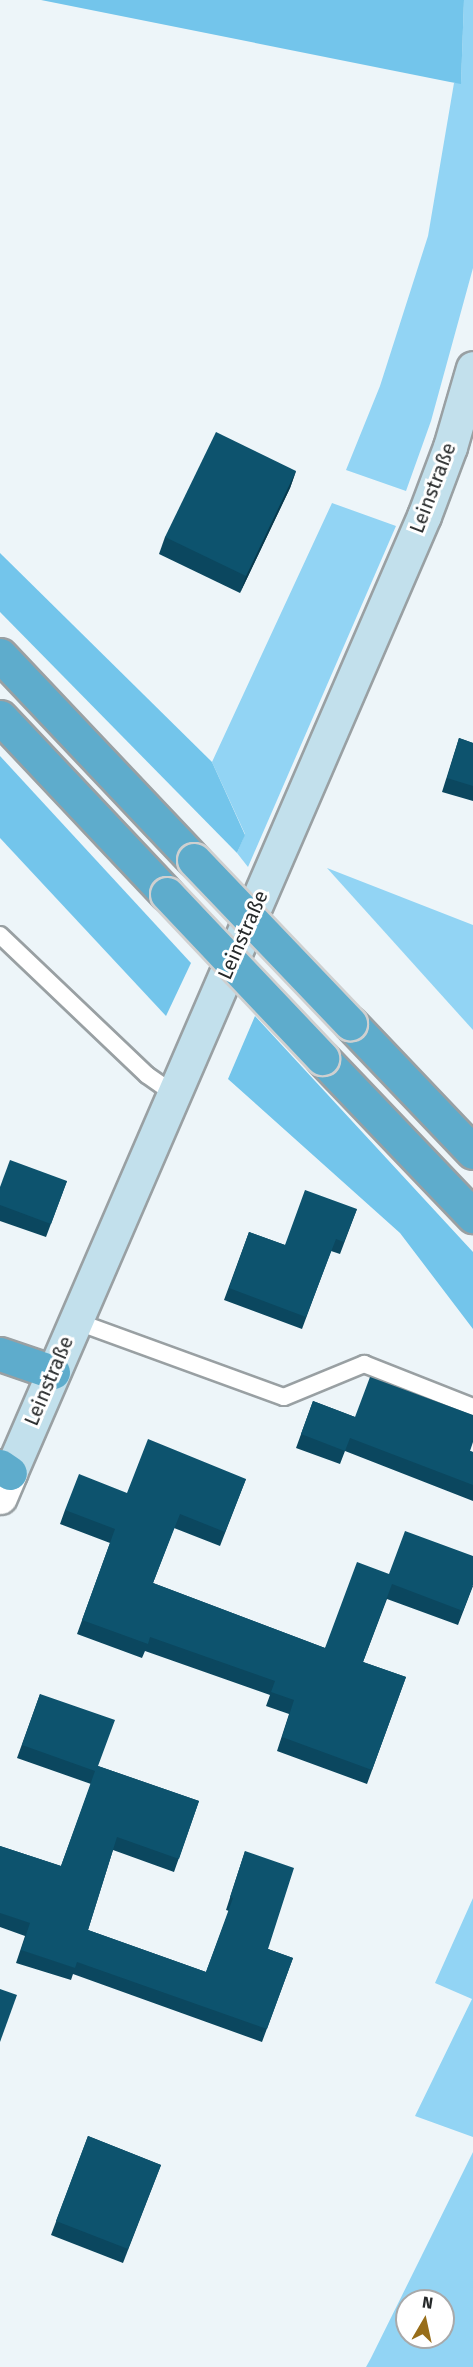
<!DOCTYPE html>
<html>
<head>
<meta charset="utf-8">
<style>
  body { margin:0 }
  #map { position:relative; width:473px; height:2367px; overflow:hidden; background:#edf5f9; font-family:"Fira Sans",sans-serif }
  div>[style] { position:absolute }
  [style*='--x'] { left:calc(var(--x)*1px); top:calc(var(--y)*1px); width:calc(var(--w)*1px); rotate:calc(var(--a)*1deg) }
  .green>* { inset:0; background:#92d4f4 }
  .forest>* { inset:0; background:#73c5eb }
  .roads { filter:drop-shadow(2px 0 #99a0a3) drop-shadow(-2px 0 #99a0a3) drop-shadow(0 2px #99a0a3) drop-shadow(0 -2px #99a0a3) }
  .service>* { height:16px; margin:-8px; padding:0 8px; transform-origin:8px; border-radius:8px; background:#fff }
  .tertiary>* { height:33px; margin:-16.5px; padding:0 16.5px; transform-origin:16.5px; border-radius:16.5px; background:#fff }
  .secondary>* { height:33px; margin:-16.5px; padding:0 16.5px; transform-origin:16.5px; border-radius:16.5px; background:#c2e0ec }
  .trunk>* { height:33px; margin:-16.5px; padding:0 16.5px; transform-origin:16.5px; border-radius:16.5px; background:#5eaccc }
  .bridges { filter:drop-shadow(2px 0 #cfd0d0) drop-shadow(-2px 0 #cfd0d0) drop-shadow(0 2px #cfd0d0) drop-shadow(0 -2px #cfd0d0) }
  .trunk-bridge>* { height:33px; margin:-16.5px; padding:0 16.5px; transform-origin:16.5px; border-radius:16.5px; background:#5eaccc }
  .wall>* { inset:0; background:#0b475f }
  .shaded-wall>* { inset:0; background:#093a4d }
  .building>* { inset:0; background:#0d536e }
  span { translate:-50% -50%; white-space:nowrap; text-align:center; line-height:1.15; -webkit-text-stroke:6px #fff; paint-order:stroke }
  .street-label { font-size:20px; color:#26292a }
  .north { position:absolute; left:395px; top:2289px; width:60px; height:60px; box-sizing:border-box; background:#fff; border:2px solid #a8a9aa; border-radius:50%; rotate:9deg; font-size:16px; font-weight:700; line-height:24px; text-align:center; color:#26292a }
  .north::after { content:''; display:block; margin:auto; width:21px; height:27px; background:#986e1a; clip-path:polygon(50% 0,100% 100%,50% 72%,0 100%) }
</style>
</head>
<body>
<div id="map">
  <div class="green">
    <div style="clip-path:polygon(464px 0,473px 0,473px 268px,431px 421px,406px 491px,346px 470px,380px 386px,428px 236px,454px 83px,461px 83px)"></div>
    <div style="clip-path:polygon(332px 503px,396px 526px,248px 867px,237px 853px,245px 834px,212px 762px)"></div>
    <div style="clip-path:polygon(327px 868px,473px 925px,473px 1030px)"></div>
    <div style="clip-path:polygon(473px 1898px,473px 2137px,415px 2116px,472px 1999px,435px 1983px)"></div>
    <div style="clip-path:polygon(evenodd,473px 2152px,473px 2367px,366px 2367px,371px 2358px,473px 2152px,407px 2301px,443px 2301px,443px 2337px,407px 2337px,407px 2301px)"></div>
  </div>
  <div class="forest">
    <div style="clip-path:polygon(41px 0,464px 0,461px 84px,450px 82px)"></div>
    <div style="clip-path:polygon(0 553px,212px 762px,245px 835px,237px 853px,0 612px)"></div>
    <div style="clip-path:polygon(0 756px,191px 963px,166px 1016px,0 838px)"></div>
    <div style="clip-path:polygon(255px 1016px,473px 1252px,473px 1329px,400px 1233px,228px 1079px)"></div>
  </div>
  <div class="roads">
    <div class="service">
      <div style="--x:0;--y:935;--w:203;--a:43.6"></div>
      <div style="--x:147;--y:1075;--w:33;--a:35"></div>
      <div style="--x:75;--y:1321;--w:222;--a:20"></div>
      <div style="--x:284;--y:1397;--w:87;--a:-22.4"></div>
      <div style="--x:364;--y:1364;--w:117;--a:21.5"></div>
    </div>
    <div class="tertiary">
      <div style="--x:0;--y:1497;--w:26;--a:-67"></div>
    </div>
    <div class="secondary">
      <div style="--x:10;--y:1473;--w:1043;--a:-66.61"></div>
      <div style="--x:424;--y:516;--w:74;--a:-69.4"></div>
      <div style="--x:450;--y:447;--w:82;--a:-73.8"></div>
    </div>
    <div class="trunk">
      <div style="--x:0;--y:655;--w:282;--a:46.6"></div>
      <div style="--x:0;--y:717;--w:243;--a:46.7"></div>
      <div style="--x:350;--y:1023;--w:178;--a:46.4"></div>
      <div style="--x:322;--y:1058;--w:219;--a:46.3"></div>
      <div style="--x:0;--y:1354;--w:56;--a:18.8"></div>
      <div style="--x:0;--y:1466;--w:12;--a:35"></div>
    </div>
  </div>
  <div class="bridges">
    <div class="trunk-bridge">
      <div style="--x:194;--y:860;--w:226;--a:46.3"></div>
      <div style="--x:167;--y:894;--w:226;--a:46.6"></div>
    </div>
  </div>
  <div class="wall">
    <div style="clip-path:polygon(296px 471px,290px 488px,240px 593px,159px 554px,165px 537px)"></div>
    <div style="clip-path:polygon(459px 738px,473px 743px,473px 801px,442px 792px)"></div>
    <div style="clip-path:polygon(67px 1181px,46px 1237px,0 1221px,0 1187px)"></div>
    <div style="clip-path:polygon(357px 1209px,340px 1254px,331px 1251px,302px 1329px,224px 1300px,249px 1232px,285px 1245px)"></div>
    <div style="clip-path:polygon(313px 1401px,355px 1417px,473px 1452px,473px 1501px,345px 1451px,340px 1464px,296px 1448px)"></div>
    <div style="clip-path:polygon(246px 1479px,220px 1546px,174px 1528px,153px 1583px,325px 1648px,389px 1574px,473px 1586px,458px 1625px,387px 1599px,363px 1662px,406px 1677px,367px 1784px,277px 1751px,289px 1714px,266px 1706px,270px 1695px,145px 1651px,142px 1658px,77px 1634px,110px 1543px,60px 1524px,65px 1510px,127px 1493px)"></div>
    <div style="clip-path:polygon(40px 1694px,98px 1766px,199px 1801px,174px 1872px,113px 1850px,88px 1930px,206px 1972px,229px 1911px,226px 1910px,245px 1851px,268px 1949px,293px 1958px,262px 2042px,73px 1974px,71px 1980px,16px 1963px,25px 1936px,0 1927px,0 1846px,61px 1866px,91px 1784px,17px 1758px)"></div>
    <div style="clip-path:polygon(88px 2136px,161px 2165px,123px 2263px,51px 2235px)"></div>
  </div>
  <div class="shaded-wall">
    <div style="clip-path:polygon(296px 471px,290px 488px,240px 593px,246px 576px)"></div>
  </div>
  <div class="building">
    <div style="clip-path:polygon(216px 432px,296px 471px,246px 576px,165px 537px)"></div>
    <div style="clip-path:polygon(459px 738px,473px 743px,473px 786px,447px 778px)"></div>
    <div style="clip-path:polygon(10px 1160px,67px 1181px,51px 1224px,0 1205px,0 1187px)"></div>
    <div style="clip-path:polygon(305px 1190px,357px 1209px,344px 1242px,336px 1239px,306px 1317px,229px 1288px,249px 1232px,285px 1245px)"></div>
    <div style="clip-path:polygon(370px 1377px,473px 1415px,473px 1442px,470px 1451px,473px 1452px,473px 1485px,350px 1438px,345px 1451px,301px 1434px,313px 1401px,355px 1417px)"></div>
    <div style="clip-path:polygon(148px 1439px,246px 1479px,225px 1532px,180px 1514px,153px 1583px,325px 1648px,357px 1562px,389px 1574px,405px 1531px,473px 1556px,473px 1585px,463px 1611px,392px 1584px,363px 1662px,406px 1677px,372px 1770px,282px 1737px,294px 1700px,271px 1692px,275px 1681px,150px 1637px,148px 1644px,82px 1620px,115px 1529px,65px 1510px,79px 1474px,127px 1493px)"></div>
    <div style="clip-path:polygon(40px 1694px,115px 1720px,98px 1766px,199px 1801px,179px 1859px,117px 1837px,88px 1930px,206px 1972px,233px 1898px,230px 1897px,245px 1851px,294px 1868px,268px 1949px,293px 1958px,267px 2029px,77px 1962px,75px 1968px,21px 1950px,30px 1923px,0 1913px,0 1846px,61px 1866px,95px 1771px,22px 1745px)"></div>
    <div style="clip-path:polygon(0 1989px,17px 1995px,0 2042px)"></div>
    <div style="clip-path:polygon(88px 2136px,161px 2165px,128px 2249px,56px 2221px)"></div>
  </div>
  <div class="street-label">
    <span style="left:433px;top:488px;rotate:-69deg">Leinstraße</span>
    <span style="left:243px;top:935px;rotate:-66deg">Leinstraße</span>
    <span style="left:49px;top:1381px;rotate:-67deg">Leinstraße</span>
  </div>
  <div class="north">N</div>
</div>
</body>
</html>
